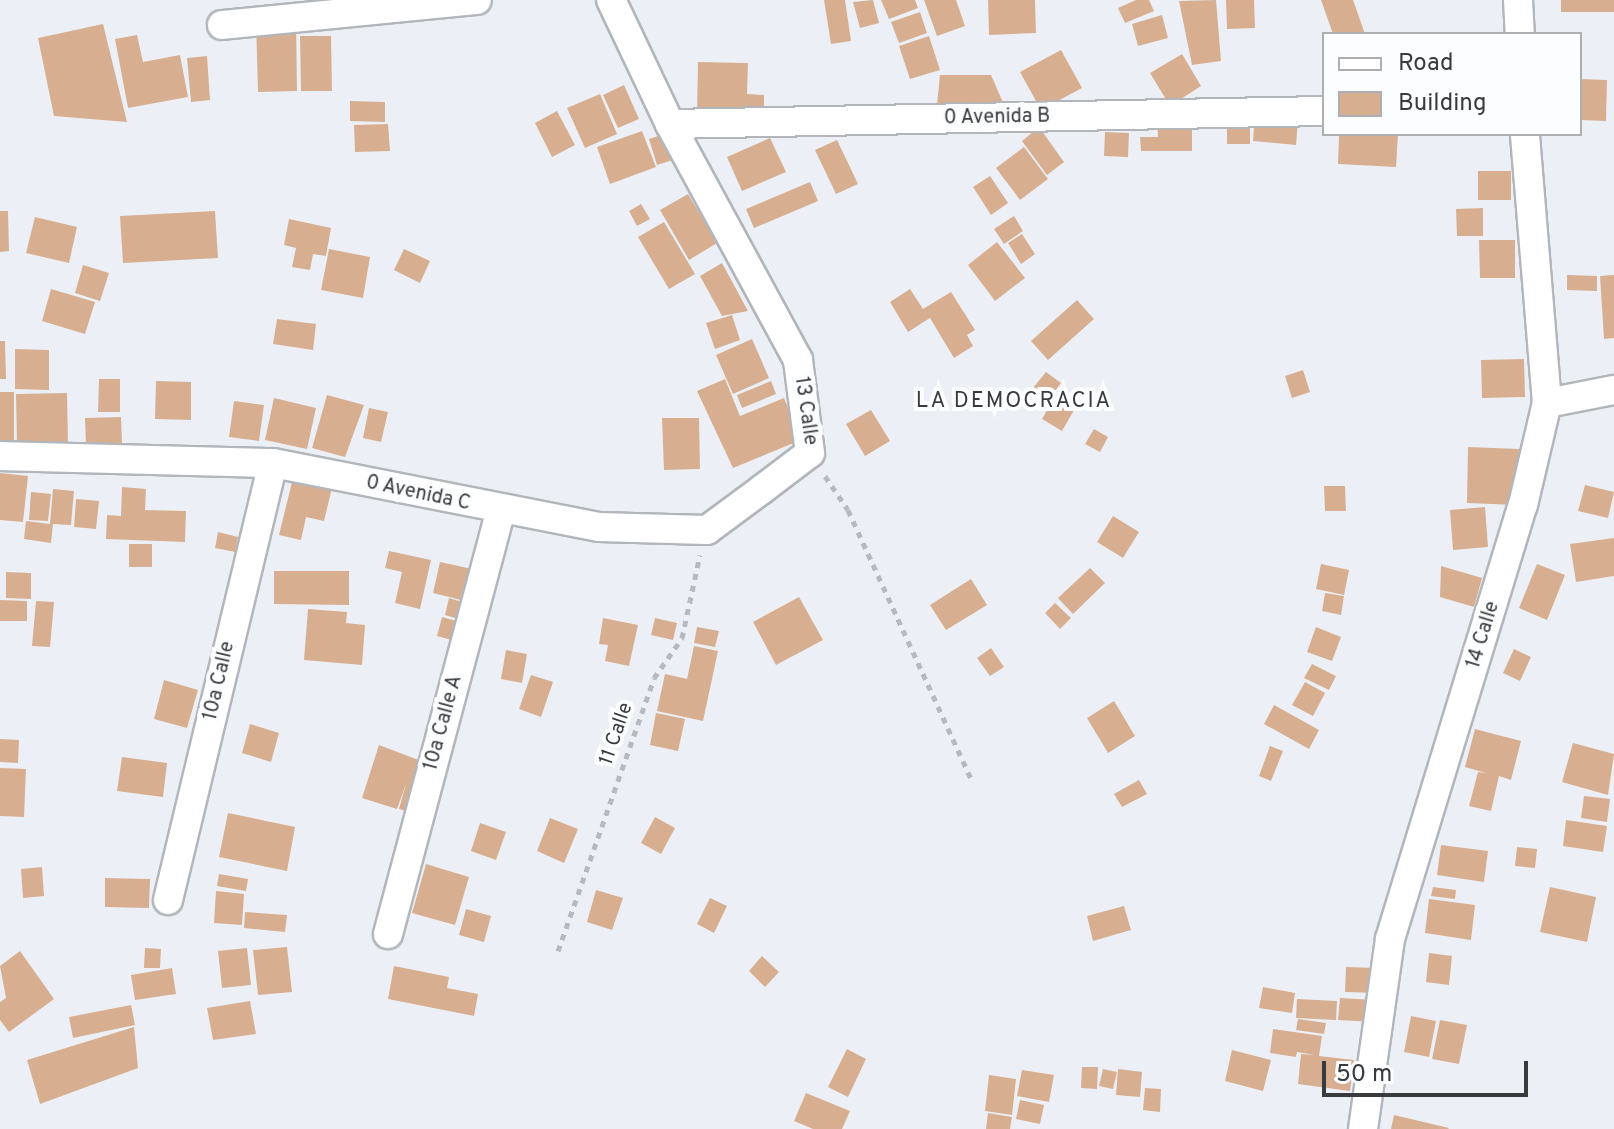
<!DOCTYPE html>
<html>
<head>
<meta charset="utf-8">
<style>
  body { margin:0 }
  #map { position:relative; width:1614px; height:1129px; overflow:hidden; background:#ecf0f6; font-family:Overpass,sans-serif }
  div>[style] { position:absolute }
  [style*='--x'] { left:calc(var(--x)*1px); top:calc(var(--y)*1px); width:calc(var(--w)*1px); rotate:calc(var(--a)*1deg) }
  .building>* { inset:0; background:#d7af90 }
  .path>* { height:5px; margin-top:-2.5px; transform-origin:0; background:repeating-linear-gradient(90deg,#b6b9be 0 6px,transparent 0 12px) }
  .roads { filter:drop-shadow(2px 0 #b2b6bb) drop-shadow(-2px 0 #b2b6bb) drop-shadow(0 2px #b2b6bb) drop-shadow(0 -2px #b2b6bb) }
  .minor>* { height:28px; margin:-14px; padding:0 14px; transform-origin:14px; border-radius:14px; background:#fff }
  span { translate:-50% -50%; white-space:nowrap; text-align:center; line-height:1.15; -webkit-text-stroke:8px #fcfdfe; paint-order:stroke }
  .street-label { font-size:20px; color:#383a3c }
  .neighbourhood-label { font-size:22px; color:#383a3c; letter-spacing:2px }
  .legend { position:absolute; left:1322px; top:32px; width:260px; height:104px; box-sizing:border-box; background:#fcfdfe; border:2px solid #aeafb0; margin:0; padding:10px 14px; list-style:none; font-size:24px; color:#383a3c }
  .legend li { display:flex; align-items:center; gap:16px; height:40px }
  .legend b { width:40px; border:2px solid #aeafb0 }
  .scale { position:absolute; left:1322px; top:1061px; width:206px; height:36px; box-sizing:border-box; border:4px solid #383a3c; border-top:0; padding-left:10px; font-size:24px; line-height:28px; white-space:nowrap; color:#383a3c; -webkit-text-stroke:6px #fcfdfe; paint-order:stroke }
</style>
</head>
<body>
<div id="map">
  <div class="building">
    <div style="clip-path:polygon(824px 0,845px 0,851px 41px,831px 44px)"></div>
    <div style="clip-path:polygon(873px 0,879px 23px,860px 28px,853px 2px)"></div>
    <div style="clip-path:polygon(881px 0,915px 0,918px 8px,889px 19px)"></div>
    <div style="clip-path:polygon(924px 0,956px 0,965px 26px,937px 36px)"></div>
    <div style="clip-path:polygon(988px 0,1035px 0,1036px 33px,989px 35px)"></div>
    <div style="clip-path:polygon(1136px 0,1149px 0,1154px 11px,1125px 23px,1118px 8px)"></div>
    <div style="clip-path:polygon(1216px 0,1221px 61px,1192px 65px,1179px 1px)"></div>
    <div style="clip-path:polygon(1226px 0,1254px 0,1255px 28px,1227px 29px)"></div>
    <div style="clip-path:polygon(1321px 0,1353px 0,1365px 34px,1333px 34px)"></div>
    <div style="clip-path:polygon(1561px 0,1614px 0,1614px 12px,1561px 12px)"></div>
    <div style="clip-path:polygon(920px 12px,927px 33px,899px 43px,891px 22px)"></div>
    <div style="clip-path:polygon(1162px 15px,1168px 38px,1138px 46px,1132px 24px)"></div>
    <div style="clip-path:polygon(296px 20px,297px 91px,258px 92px,256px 21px)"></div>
    <div style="clip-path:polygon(103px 24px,127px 122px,54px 116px,38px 38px)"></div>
    <div style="clip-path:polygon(137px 35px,143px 62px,180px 55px,188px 97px,128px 108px,115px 39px)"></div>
    <div style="clip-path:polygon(300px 36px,331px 36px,332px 91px,301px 91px)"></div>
    <div style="clip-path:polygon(929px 36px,940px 70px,910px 79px,899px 46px)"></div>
    <div style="clip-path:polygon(1061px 50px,1082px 88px,1041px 110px,1020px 72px)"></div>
    <div style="clip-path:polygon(1182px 54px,1201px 86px,1170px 106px,1150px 73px)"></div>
    <div style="clip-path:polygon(207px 56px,210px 100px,191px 102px,187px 58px)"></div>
    <div style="clip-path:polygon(698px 62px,748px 63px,747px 94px,764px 95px,764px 117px,697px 114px)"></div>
    <div style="clip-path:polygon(940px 75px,991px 75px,1008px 114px,936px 115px)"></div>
    <div style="clip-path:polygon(1580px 79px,1607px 80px,1606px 121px,1580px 120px)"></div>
    <div style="clip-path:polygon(624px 85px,639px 119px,618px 128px,603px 95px)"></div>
    <div style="clip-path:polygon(600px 94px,617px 134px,585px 148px,567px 108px)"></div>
    <div style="clip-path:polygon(350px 101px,385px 102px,385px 122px,350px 121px)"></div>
    <div style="clip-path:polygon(557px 111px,575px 145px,552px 157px,535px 123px)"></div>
    <div style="clip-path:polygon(1255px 116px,1298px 120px,1296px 145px,1253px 141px)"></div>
    <div style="clip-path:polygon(1192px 118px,1192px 151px,1141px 151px,1140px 137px,1158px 137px,1157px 119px)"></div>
    <div style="clip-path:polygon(1227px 118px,1250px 118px,1250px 144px,1227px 144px)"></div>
    <div style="clip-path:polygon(388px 124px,390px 151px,355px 152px,354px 125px)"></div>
    <div style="clip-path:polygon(1039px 127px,1064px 162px,1047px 175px,1022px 141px)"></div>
    <div style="clip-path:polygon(642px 131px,656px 167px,610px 184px,597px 147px)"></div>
    <div style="clip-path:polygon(1105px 132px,1129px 133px,1128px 157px,1104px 156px)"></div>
    <div style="clip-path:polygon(667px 133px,676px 159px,657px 165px,649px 139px)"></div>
    <div style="clip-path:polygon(1339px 134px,1398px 134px,1396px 167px,1338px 164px)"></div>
    <div style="clip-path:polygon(770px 138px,786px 172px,742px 191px,727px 157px)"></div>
    <div style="clip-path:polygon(837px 140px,858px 184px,836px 194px,815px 150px)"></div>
    <div style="clip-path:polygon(1024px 147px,1048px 179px,1020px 200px,996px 168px)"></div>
    <div style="clip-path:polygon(1478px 171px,1511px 171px,1511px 200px,1478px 200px)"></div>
    <div style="clip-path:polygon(990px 176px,1008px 203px,991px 215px,973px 187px)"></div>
    <div style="clip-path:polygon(810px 182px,818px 201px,754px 228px,746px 209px)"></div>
    <div style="clip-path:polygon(688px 194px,717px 243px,689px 260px,660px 210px)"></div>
    <div style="clip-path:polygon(641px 204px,650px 219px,637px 226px,629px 211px)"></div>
    <div style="clip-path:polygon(1483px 208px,1483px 236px,1457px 236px,1456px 209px)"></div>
    <div style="clip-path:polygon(0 211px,8px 211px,9px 251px,0 252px)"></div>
    <div style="clip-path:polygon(215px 211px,218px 258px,123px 263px,120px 216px)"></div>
    <div style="clip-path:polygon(1014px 216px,1023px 231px,1004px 244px,994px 229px)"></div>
    <div style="clip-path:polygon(35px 217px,77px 227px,69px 263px,26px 253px)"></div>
    <div style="clip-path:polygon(289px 219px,331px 228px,326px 256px,313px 254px,310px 270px,292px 267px,296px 248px,284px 245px)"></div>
    <div style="clip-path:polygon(664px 222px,695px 274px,669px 289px,638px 237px)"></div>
    <div style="clip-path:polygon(1022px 234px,1035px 254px,1021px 264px,1008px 243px)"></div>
    <div style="clip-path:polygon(1479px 240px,1515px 240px,1515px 278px,1480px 278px)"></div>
    <div style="clip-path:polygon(997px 242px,1025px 278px,995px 301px,968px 265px)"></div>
    <div style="clip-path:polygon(329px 249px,370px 257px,363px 298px,321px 290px)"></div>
    <div style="clip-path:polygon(404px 249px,430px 261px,420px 283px,394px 270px)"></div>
    <div style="clip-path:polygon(722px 263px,748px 311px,722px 316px,700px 276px)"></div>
    <div style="clip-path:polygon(83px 265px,109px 273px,100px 301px,75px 293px)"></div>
    <div style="clip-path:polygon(1567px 275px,1597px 276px,1597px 291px,1567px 290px)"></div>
    <div style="clip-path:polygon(1614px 275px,1614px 338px,1604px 339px,1600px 276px)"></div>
    <div style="clip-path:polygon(51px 289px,95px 302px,85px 334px,42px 321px)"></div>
    <div style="clip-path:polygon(910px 289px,923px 309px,951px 292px,975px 330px,967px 335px,973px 346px,954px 358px,930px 318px,908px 332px,890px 302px)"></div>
    <div style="clip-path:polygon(1077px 300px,1094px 319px,1048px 360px,1031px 341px)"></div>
    <div style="clip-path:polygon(732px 315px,740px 340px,715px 349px,706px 323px)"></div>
    <div style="clip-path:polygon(277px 319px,316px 324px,313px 350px,273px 344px)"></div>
    <div style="clip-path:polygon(752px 339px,769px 378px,733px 394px,716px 355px)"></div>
    <div style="clip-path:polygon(0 341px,5px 341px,6px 379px,0 379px)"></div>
    <div style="clip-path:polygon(15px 349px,49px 350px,49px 390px,15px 389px)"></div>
    <div style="clip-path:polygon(1524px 359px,1525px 397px,1482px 398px,1481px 360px)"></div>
    <div style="clip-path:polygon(1303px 370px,1310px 392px,1292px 398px,1285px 376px)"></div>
    <div style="clip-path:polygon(1046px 372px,1061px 383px,1048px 400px,1033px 388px)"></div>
    <div style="clip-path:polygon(99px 379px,120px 379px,120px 412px,98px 412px)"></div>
    <div style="clip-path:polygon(725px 379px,740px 416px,784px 398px,801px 440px,733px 468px,697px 391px)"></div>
    <div style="clip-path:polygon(156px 381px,191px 382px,191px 420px,155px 419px)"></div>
    <div style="clip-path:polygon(771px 381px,776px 394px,742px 408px,737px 395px)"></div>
    <div style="clip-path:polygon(0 392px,14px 392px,14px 447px,0 447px)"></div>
    <div style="clip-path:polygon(67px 393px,68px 443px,17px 444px,16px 394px)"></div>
    <div style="clip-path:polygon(1057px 393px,1077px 405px,1062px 431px,1042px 419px)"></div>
    <div style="clip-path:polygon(327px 395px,364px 405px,345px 457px,312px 448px)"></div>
    <div style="clip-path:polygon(274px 398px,316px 408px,307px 449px,265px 440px)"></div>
    <div style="clip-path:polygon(234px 401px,264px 405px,259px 441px,229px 437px)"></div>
    <div style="clip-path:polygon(369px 408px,388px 412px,381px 442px,363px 438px)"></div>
    <div style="clip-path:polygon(871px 410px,890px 441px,865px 456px,846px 424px)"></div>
    <div style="clip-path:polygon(121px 417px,122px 444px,86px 445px,85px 418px)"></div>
    <div style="clip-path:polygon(662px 418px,699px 418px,700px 469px,664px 470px)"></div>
    <div style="clip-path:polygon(1094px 429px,1108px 437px,1100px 452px,1085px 444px)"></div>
    <div style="clip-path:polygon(1468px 447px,1519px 449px,1517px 505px,1467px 503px)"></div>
    <div style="clip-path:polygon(0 473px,28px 476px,23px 522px,0 520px)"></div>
    <div style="clip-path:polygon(293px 478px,332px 488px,324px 521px,306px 517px,301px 540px,279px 535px)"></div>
    <div style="clip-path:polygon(1585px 485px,1614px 492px,1608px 518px,1578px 511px)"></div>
    <div style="clip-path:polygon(1324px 486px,1345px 486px,1346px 511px,1325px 511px)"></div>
    <div style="clip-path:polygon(122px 487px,146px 489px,145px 510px,186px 511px,185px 542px,106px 539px,107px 515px,121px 516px)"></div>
    <div style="clip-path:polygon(53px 489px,74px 491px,71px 525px,53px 524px,51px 543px,24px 539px,26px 521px,50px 524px)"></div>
    <div style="clip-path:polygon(31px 492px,51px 494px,48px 521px,29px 520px)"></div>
    <div style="clip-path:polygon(76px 499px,99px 501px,96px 529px,74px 527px)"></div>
    <div style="clip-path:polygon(1485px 507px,1488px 547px,1453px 550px,1450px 510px)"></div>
    <div style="clip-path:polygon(1113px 516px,1139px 532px,1123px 558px,1097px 542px)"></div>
    <div style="clip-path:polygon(218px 532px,238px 537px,235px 552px,215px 548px)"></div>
    <div style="clip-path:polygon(1614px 538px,1614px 576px,1576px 582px,1570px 544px)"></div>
    <div style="clip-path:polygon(129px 544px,152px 544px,152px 567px,129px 567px)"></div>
    <div style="clip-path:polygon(389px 551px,431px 560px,420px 609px,395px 603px,402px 572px,385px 568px)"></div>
    <div style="clip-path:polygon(440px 562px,477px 570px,469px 602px,433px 593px)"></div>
    <div style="clip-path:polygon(1321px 564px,1349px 570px,1344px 595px,1316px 589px)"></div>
    <div style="clip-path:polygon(1537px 564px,1565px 575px,1547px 620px,1519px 608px)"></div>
    <div style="clip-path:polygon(1441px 566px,1482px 578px,1474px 607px,1440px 597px)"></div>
    <div style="clip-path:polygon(1090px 568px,1105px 583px,1073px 614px,1058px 598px)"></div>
    <div style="clip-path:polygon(274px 571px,349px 571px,349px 605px,274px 604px)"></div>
    <div style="clip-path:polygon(6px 572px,31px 573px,31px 599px,6px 598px)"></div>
    <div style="clip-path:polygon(971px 579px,987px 605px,946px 630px,930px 605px)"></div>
    <div style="clip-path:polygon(1325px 593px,1344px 596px,1341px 615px,1322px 611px)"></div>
    <div style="clip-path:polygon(799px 597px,823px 640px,776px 665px,753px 622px)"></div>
    <div style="clip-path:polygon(449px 598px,466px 603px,462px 620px,445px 615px)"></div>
    <div style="clip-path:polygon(0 600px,27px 601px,27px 621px,0 621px)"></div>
    <div style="clip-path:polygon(36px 601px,54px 602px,50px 647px,32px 646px)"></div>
    <div style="clip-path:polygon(1055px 603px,1071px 618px,1060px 629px,1045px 613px)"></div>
    <div style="clip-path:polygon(308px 609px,347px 612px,346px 623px,365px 625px,362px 665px,304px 660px)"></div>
    <div style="clip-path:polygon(442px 617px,464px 623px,459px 642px,437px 636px)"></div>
    <div style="clip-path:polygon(603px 618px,638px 625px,629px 666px,605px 661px,608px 645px,599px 644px)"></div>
    <div style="clip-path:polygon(655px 618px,677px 623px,673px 640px,651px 635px)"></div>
    <div style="clip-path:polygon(697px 627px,719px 631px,715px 647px,694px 643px)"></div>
    <div style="clip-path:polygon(1316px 627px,1341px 637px,1332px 661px,1307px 652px)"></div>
    <div style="clip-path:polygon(694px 646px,718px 651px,703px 721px,657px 711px,665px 674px,687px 679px)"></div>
    <div style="clip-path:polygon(991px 648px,1004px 667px,990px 676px,977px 658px)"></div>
    <div style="clip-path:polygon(1514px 649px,1531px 657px,1520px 681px,1503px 673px)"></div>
    <div style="clip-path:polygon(506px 650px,527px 654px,522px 683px,501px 679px)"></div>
    <div style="clip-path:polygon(1312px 664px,1336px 676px,1329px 690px,1304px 678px)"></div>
    <div style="clip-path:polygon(531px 675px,553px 682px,541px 717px,519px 709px)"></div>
    <div style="clip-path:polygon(164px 680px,198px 690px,187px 728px,154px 719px)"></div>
    <div style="clip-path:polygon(1305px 682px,1325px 693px,1313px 716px,1292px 705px)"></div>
    <div style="clip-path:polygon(1114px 701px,1135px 736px,1108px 753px,1087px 718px)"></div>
    <div style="clip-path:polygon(1274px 705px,1319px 730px,1309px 749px,1264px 724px)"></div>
    <div style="clip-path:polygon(656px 713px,685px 719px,678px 751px,650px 745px)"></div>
    <div style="clip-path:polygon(250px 724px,279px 733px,271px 762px,242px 753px)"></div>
    <div style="clip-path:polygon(1475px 729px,1521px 741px,1511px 780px,1499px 776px,1491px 811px,1469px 806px,1478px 772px,1486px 773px,1465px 767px)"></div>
    <div style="clip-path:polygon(0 739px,19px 740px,18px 763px,0 762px)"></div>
    <div style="clip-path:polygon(1573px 743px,1614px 754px,1608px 795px,1562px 782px)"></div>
    <div style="clip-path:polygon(379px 745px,437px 767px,422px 816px,399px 809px,406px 784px,397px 809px,362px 798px)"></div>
    <div style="clip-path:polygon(1270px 746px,1283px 751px,1271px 781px,1259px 776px)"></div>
    <div style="clip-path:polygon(122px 757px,167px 763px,163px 797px,117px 791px)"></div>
    <div style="clip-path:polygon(0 768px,26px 769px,24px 817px,0 816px)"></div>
    <div style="clip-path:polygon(1139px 780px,1147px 794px,1122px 807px,1114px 794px)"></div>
    <div style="clip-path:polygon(1584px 796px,1610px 799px,1607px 822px,1581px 818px)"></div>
    <div style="clip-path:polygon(228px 813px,295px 827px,287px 871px,219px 857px)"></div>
    <div style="clip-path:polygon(655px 817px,675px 828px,661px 854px,641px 843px)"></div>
    <div style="clip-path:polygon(550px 818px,578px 829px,564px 863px,537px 851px)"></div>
    <div style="clip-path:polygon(1566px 820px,1607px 826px,1603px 852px,1563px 846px)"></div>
    <div style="clip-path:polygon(480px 823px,506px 832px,496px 860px,471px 851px)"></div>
    <div style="clip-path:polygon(1441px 845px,1488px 851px,1484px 882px,1437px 875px)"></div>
    <div style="clip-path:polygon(1517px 847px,1537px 849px,1535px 868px,1515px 866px)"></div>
    <div style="clip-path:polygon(426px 864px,469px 877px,455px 925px,412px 913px)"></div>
    <div style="clip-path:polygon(42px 867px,44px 896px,23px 898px,21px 869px)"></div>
    <div style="clip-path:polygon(219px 874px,248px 879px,246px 891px,217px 886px)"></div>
    <div style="clip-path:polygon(105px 878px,150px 879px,149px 908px,105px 907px)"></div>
    <div style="clip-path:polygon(1433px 887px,1456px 890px,1455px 899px,1431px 896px)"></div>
    <div style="clip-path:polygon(1550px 887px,1596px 897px,1587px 942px,1540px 932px)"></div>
    <div style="clip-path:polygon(596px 890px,623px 898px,612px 930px,587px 922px)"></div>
    <div style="clip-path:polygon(216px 891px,244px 894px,242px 925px,214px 923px)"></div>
    <div style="clip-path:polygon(710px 898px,727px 906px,714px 933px,697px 924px)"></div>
    <div style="clip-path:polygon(1429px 899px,1475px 905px,1471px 940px,1425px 933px)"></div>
    <div style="clip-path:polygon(1124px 906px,1131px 930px,1093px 941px,1087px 916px)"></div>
    <div style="clip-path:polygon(466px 909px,491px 916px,484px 942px,459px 935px)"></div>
    <div style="clip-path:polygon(245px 912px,287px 915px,285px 932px,244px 928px)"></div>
    <div style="clip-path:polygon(287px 947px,292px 992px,258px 995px,253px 950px)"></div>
    <div style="clip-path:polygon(145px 948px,161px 949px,160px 968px,144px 968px)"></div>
    <div style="clip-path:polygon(247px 948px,251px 985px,222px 988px,218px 951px)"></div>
    <div style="clip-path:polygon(20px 951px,54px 999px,9px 1032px,0 1020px,0 1002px,6px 998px,0 966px)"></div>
    <div style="clip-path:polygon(1429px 953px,1452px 956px,1449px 985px,1426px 982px)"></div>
    <div style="clip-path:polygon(762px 956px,779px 972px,765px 987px,749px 971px)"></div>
    <div style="clip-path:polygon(394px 966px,449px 977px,447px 988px,478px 994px,474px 1016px,388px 999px)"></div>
    <div style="clip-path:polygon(1346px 967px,1376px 968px,1376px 993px,1345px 992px)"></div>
    <div style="clip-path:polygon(172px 968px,176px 994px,135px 1000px,131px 975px)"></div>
    <div style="clip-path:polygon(1263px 987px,1295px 993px,1292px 1013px,1259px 1008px)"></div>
    <div style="clip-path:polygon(1340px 998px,1375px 1000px,1375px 1022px,1338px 1020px)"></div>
    <div style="clip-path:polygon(1297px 999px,1337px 1001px,1336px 1020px,1296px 1018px)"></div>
    <div style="clip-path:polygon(250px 1001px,256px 1034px,213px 1040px,207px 1008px)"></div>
    <div style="clip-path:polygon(131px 1005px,135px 1025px,73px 1038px,69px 1017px)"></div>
    <div style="clip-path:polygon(1411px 1016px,1436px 1021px,1429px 1057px,1404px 1052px)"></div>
    <div style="clip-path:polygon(1298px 1019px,1326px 1023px,1324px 1034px,1296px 1030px)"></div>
    <div style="clip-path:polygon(1440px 1020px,1467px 1025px,1459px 1064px,1432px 1059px)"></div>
    <div style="clip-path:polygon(134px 1027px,138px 1068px,40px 1104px,27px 1060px)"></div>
    <div style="clip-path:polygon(1273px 1029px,1322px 1036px,1319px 1056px,1354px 1060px,1350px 1091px,1298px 1084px,1301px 1054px,1315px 1055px,1297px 1052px,1296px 1057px,1270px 1053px)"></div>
    <div style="clip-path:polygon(847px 1049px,866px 1059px,848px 1097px,828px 1087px)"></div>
    <div style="clip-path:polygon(1232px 1050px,1271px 1060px,1263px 1091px,1225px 1081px)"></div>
    <div style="clip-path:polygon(1082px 1067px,1098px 1067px,1097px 1089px,1081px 1088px)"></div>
    <div style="clip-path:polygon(1103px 1069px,1117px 1072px,1113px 1089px,1099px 1086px)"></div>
    <div style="clip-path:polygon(1118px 1069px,1142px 1072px,1140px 1097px,1116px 1095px)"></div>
    <div style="clip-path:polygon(1022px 1070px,1054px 1075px,1049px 1102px,1017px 1096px)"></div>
    <div style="clip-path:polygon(989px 1075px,1016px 1079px,1012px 1115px,985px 1111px)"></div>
    <div style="clip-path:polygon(1145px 1088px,1161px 1089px,1160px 1112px,1143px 1110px)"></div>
    <div style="clip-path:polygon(806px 1093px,850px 1111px,842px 1129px,813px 1129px,794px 1121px)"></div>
    <div style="clip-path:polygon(1020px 1100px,1044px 1105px,1040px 1124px,1016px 1119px)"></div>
    <div style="clip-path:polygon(988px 1113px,1012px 1117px,1010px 1129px,986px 1129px)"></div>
    <div style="clip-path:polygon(1394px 1115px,1449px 1128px,1448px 1129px,1391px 1129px)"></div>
  </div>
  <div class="path">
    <div style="--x:825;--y:476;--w:41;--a:55.9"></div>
    <div style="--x:848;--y:510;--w:298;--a:65.4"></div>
    <div style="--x:558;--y:951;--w:289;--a:-70.6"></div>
    <div style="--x:654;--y:678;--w:49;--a:-55"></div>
    <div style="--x:682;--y:638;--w:85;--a:-77.8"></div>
  </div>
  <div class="roads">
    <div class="minor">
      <div style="--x:1518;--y:0;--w:34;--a:87"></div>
      <div style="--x:222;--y:25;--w:256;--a:-5.6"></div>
      <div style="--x:670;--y:124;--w:654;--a:-1.14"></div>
      <div style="--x:1547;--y:403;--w:68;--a:-11"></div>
      <div style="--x:0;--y:456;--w:273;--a:1.5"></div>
      <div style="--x:273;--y:463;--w:332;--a:11.1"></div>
      <div style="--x:599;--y:527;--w:108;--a:1.6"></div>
      <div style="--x:707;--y:530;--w:67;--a:-36.5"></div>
      <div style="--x:761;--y:490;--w:61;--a:-37.1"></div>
      <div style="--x:810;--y:453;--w:94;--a:-97.4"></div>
      <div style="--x:798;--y:360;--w:268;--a:-118.5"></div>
      <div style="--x:670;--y:124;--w:137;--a:-115.4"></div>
      <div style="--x:168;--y:900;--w:449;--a:-76.5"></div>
      <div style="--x:388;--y:934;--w:437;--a:-75.1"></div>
      <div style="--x:1363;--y:1129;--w:192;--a:-81.9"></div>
      <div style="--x:1390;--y:939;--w:454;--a:-73"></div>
      <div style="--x:1523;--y:505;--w:105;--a:-76.8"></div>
      <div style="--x:1547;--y:403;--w:270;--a:-94.7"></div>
    </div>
  </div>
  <div class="street-label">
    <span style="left:997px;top:118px;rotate:-1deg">0 Avenida B</span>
    <span style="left:805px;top:411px;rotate:82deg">13 Calle</span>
    <span style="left:418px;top:494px;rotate:12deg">0 Avenida C</span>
    <span style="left:1484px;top:635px;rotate:-73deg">14 Calle</span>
    <span style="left:220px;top:681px;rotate:-77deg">10a Calle</span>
    <span style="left:444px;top:723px;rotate:-75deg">10a Calle A</span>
    <span style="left:617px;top:734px;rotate:-71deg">11 Calle</span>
  </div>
  <div class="neighbourhood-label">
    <span style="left:1014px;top:402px">LA DEMOCRACIA</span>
  </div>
  <ul class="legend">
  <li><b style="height:10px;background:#fff"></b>Road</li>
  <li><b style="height:22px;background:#d7af90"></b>Building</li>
  </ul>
  <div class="scale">50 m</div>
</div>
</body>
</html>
